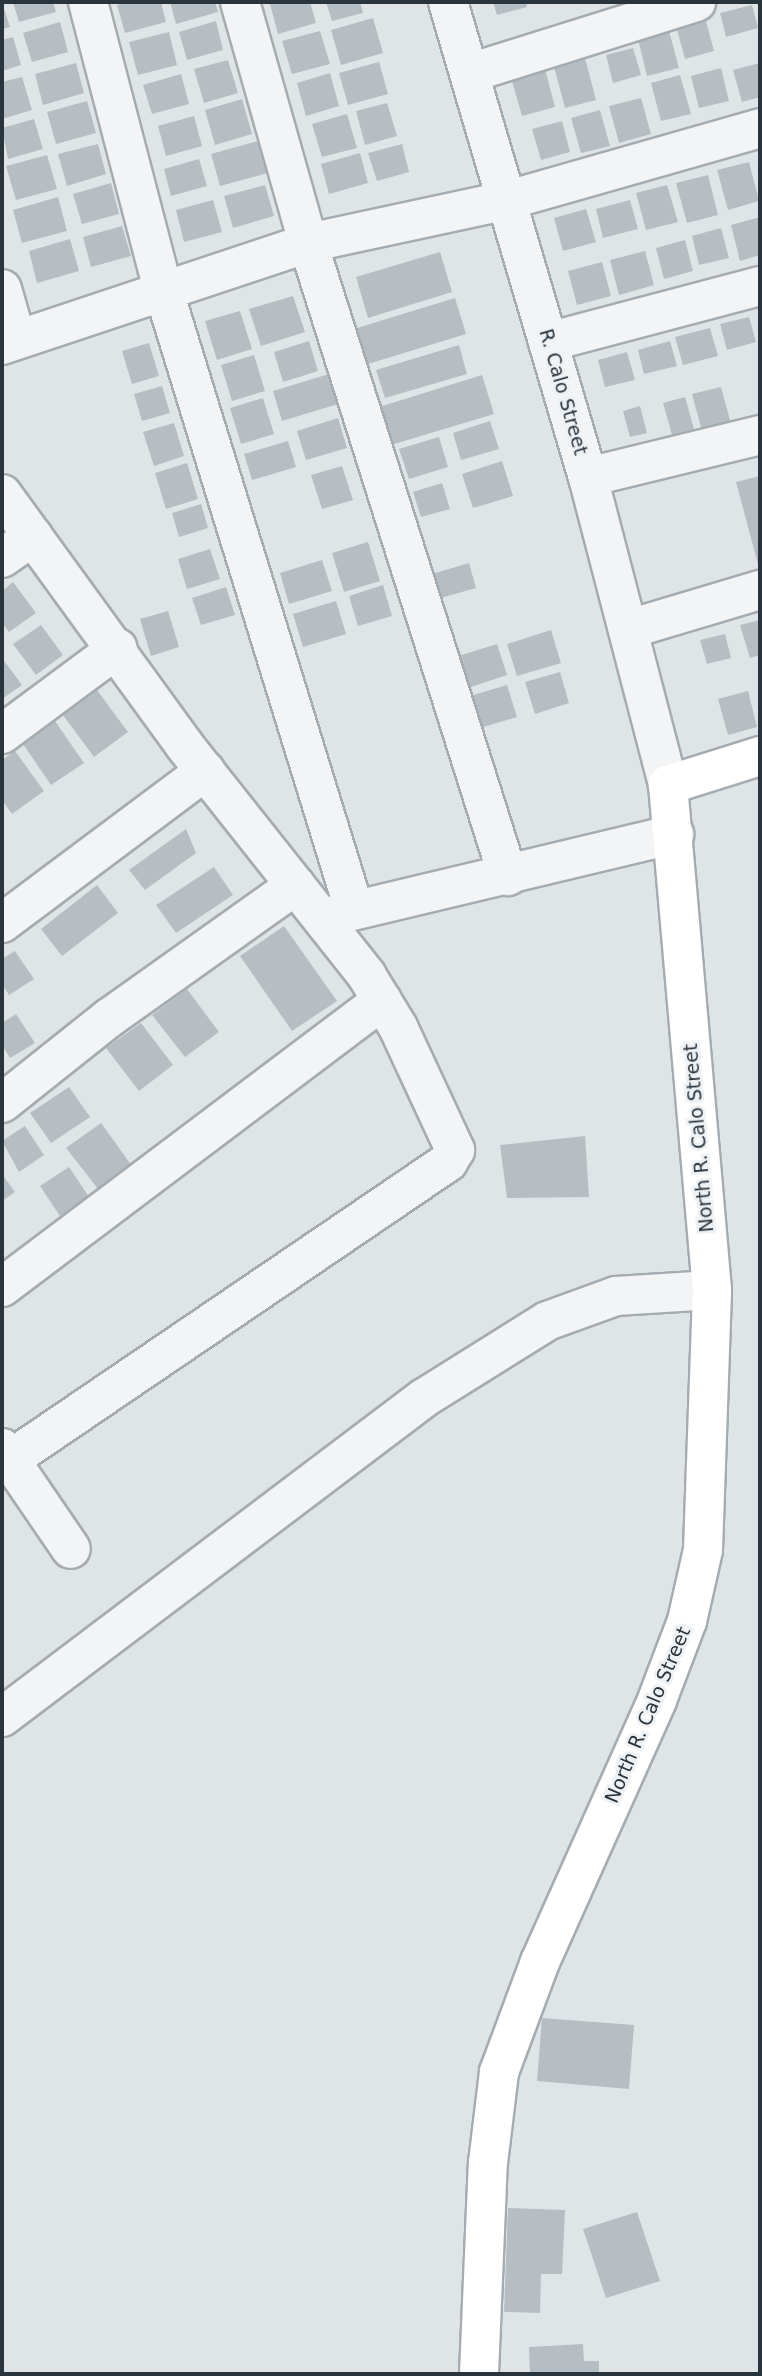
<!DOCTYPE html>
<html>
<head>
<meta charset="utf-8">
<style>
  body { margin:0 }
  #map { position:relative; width:762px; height:2376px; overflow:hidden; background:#dfe4e7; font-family:"DejaVu Sans",sans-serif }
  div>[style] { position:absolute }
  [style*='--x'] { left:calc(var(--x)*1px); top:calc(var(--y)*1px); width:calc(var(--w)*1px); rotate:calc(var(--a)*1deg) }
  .building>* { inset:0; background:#b7bec3 }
  .roads { filter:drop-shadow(2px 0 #a5acb1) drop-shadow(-2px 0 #a5acb1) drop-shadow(0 2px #a5acb1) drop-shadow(0 -2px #a5acb1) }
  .minor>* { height:38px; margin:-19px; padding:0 19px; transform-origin:19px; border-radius:19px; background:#f2f4f6 }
  .major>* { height:38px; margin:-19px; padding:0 19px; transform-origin:19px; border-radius:19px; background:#fff }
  span { translate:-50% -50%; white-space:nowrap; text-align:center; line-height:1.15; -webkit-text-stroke:6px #eef2f5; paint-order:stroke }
  .street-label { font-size:19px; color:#29343d }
  .frame { position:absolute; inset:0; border:4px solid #29343d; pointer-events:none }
</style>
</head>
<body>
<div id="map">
  <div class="building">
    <div style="clip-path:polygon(2px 2px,10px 27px,2px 29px)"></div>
    <div style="clip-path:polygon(13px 2px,53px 2px,56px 12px,19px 22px)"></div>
    <div style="clip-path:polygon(127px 2px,161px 2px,166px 22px,125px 33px,117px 5px)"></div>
    <div style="clip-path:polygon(170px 2px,215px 2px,218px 12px,176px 24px)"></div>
    <div style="clip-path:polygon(279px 2px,310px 2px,316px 23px,278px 34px,270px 4px)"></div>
    <div style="clip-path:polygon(326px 2px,360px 2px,363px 13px,332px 21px)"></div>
    <div style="clip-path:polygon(493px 2px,526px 2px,527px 7px,497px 15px)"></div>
    <div style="clip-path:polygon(752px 5px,758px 28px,726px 37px,720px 13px)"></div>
    <div style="clip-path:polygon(373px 18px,383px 53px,341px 65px,331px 30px)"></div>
    <div style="clip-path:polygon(705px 18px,714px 51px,685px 59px,676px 26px)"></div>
    <div style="clip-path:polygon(216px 21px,223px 50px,187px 60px,179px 32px)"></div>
    <div style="clip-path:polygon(60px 22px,68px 52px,32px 62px,23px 33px)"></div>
    <div style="clip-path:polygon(320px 31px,330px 64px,292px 74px,282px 41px)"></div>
    <div style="clip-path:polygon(669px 31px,679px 68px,647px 76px,638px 39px)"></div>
    <div style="clip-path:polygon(169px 32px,177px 65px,138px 75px,129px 42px)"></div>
    <div style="clip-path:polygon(13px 37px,21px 65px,2px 71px,2px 40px)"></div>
    <div style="clip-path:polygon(633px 48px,641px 75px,613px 83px,606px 55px)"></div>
    <div style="clip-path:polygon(584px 54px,596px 100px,565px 108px,553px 63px)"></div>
    <div style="clip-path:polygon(228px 60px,238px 93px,204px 103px,194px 69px)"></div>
    <div style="clip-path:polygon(379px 62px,388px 94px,348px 105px,339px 73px)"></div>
    <div style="clip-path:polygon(76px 63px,84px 93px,43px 105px,35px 74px)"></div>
    <div style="clip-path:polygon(760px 63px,760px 97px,742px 102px,733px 70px)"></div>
    <div style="clip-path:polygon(544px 65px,555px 107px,522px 116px,510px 74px)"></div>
    <div style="clip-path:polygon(721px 68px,729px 101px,699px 108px,691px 76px)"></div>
    <div style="clip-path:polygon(330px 73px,339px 106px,306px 116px,297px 83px)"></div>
    <div style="clip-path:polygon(181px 74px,189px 104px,152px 114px,143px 85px)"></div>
    <div style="clip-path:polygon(680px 75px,691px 114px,661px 121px,651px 83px)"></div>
    <div style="clip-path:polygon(22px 77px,32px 110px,2px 119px,2px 82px)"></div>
    <div style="clip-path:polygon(641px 98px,651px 134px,619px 143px,609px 106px)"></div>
    <div style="clip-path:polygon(242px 99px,252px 134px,215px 145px,205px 110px)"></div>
    <div style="clip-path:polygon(87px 101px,96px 133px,56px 144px,47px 112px)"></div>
    <div style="clip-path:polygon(387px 103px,397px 136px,365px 145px,356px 111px)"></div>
    <div style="clip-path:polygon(600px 110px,610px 146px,581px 153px,571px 118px)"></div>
    <div style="clip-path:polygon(347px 114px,357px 148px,322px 157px,312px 124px)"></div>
    <div style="clip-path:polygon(194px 116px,202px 146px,166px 156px,158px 126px)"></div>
    <div style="clip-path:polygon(34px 119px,43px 149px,8px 159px,2px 128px)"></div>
    <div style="clip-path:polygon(562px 121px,570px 152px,541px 160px,532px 129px)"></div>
    <div style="clip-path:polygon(258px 141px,268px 173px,220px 186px,211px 154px)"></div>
    <div style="clip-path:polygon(98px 144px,106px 174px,67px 186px,58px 154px)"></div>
    <div style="clip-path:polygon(402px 144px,409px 172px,377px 181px,368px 153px)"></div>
    <div style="clip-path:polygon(360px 153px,368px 183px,329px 194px,321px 164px)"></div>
    <div style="clip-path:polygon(47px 155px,57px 189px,16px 200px,6px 166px)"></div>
    <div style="clip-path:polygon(199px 159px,207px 186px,171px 196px,164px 169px)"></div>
    <div style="clip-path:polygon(749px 162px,759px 201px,728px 210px,717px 170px)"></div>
    <div style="clip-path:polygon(708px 175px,718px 215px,687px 223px,676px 183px)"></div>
    <div style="clip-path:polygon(111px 183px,119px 214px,82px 224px,73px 194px)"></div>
    <div style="clip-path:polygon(265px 185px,274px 216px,233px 228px,224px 196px)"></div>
    <div style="clip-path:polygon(667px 185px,678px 222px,646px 230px,636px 193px)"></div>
    <div style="clip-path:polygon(58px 197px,67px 231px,22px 243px,13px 210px)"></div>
    <div style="clip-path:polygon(213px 200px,222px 232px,184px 242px,176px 210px)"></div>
    <div style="clip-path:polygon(630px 200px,638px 229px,603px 238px,596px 209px)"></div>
    <div style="clip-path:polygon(586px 209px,596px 242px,563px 251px,554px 218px)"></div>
    <div style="clip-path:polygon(760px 217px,760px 255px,740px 261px,731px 225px)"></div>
    <div style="clip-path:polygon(122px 226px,131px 256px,91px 267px,83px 237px)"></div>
    <div style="clip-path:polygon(721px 228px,729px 258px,699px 265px,692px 236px)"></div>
    <div style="clip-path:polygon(70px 239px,79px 271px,37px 283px,29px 251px)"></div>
    <div style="clip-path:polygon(685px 240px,693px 271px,664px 279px,656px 248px)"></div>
    <div style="clip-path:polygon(645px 251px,654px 285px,619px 295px,610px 260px)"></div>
    <div style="clip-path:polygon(440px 252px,452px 292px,368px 318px,356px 277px)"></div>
    <div style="clip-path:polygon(602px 262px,611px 296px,577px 305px,568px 271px)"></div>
    <div style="clip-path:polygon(293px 296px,305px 332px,261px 346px,249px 309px)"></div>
    <div style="clip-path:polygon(455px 298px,466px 334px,368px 364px,357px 328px)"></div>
    <div style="clip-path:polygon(240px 311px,252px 349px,217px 360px,205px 321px)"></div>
    <div style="clip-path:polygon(749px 317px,756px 342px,727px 350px,720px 324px)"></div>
    <div style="clip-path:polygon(710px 328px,718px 356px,683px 365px,675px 337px)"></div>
    <div style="clip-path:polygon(309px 341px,318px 371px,283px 382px,274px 352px)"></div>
    <div style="clip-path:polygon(670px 341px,677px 366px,644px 374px,638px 350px)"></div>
    <div style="clip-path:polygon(149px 343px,159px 376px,132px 384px,122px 351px)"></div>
    <div style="clip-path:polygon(459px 345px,467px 374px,385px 398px,376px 370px)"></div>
    <div style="clip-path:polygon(627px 352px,635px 380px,605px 387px,598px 360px)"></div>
    <div style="clip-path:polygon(254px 355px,265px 391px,232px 401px,221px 365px)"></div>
    <div style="clip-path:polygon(329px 374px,338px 404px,282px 421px,273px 391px)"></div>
    <div style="clip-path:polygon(482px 375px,494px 414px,391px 445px,379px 407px)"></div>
    <div style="clip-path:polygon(162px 386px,170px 413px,142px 421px,134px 394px)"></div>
    <div style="clip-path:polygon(721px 387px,731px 424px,702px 431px,692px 394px)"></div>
    <div style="clip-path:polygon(685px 397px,694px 429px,672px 435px,663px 403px)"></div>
    <div style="clip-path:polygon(263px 398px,274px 434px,241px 444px,230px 408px)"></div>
    <div style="clip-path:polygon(640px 406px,647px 433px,630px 437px,623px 411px)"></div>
    <div style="clip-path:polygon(338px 418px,347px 448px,306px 460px,297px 431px)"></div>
    <div style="clip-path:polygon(490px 421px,499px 449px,461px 460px,453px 433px)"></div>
    <div style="clip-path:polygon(174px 423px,184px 456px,154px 466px,143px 432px)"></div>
    <div style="clip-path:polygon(439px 437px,448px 467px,409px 479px,399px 449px)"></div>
    <div style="clip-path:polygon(288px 441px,296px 467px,252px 480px,244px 454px)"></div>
    <div style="clip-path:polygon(502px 461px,513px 496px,473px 508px,462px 474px)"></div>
    <div style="clip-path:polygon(187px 463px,198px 499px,166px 509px,155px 473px)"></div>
    <div style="clip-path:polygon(342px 466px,353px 500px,322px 509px,311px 475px)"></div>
    <div style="clip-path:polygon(760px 476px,760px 567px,759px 568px,736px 482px)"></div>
    <div style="clip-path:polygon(442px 483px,450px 509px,421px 517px,413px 492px)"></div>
    <div style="clip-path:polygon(201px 504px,208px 528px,179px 537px,172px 513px)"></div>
    <div style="clip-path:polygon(368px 542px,380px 581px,344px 592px,332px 553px)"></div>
    <div style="clip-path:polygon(210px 549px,220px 579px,187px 589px,178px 559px)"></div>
    <div style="clip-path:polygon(322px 560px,332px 591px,289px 604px,280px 573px)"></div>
    <div style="clip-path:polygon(469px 563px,476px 588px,437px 599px,429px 575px)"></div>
    <div style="clip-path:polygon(13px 582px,36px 613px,9px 632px,2px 623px,2px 591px)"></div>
    <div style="clip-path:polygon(383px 585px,392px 616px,358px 626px,349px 596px)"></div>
    <div style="clip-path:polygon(226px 587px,235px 615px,201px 625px,192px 598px)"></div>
    <div style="clip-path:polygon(336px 601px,346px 634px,303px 647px,293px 614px)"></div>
    <div style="clip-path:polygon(168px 611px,179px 647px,151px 656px,140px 619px)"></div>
    <div style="clip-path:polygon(760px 620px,760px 655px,750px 658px,740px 625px)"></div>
    <div style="clip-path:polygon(41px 625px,63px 655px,36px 675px,13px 644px)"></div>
    <div style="clip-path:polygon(551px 630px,561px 663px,517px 676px,507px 644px)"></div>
    <div style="clip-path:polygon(725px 634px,731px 658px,707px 664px,700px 640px)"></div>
    <div style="clip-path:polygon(497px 644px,507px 675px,462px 690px,452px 658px)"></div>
    <div style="clip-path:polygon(2px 658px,22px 685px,2px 699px)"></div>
    <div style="clip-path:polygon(560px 672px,569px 703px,535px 714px,525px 682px)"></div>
    <div style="clip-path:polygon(507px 685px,517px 717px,480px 728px,470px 696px)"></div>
    <div style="clip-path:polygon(94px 686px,128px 732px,94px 757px,60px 711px)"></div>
    <div style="clip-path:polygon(748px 691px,757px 727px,728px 735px,718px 699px)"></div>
    <div style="clip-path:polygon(55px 721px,84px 763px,51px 785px,23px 744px)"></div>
    <div style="clip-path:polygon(15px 751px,44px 791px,12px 814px,2px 800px,2px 760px)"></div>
    <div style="clip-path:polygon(186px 829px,196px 853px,145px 890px,129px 870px)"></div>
    <div style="clip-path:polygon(214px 867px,233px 895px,176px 933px,156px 905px)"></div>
    <div style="clip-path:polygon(97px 885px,118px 913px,62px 956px,41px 929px)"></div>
    <div style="clip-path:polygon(284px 926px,337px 1001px,292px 1031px,240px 956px)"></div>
    <div style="clip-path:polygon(15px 951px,34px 979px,9px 995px,2px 984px,2px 959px)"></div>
    <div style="clip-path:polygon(187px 989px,219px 1032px,185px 1057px,152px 1015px)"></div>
    <div style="clip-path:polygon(16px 1014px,35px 1043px,10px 1058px,2px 1045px,2px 1023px)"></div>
    <div style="clip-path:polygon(141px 1023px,173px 1065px,139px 1091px,106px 1048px)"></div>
    <div style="clip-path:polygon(69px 1087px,90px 1117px,51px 1143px,30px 1113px)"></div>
    <div style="clip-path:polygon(101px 1123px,132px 1166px,99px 1190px,66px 1148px)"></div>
    <div style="clip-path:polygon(25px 1126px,44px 1155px,19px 1172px,2px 1141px)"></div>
    <div style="clip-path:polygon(585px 1136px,589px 1197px,507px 1198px,500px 1145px)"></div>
    <div style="clip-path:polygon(69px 1167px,89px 1197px,60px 1216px,40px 1186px)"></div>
    <div style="clip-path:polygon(2px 1174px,15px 1192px,2px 1201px)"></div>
    <div style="clip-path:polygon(542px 2018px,634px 2025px,629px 2089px,537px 2081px)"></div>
    <div style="clip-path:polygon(508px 2208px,565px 2210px,562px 2274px,541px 2274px,540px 2313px,504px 2312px)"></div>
    <div style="clip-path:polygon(637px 2212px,660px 2281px,606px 2298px,583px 2229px)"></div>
    <div style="clip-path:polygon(583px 2344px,584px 2361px,599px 2361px,599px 2374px,530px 2374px,529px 2347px)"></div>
  </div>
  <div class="roads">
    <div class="minor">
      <div style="--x:88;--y:2;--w:297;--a:75.4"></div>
      <div style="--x:163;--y:289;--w:649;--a:72.88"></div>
      <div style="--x:240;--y:2;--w:250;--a:74.2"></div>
      <div style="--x:308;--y:243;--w:664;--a:72.47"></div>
      <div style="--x:448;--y:2;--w:495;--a:73.6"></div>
      <div style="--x:588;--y:477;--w:318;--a:75.4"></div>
      <div style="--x:470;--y:73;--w:237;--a:-17.4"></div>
      <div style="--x:2;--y:289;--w:51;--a:74.1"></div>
      <div style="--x:548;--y:342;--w:219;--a:-14.8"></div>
      <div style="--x:2;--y:345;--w:323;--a:-18.4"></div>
      <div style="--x:308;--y:243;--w:205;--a:-12.1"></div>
      <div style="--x:508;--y:200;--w:262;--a:-15.9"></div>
      <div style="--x:588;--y:477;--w:177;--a:-13.7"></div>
      <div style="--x:2;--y:494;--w:311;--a:54"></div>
      <div style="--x:185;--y:746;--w:293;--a:51.6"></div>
      <div style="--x:367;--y:976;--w:60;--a:58.7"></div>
      <div style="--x:398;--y:1027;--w:136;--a:65.1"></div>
      <div style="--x:455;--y:1150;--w:14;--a:120"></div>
      <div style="--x:448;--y:1162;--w:539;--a:145.81"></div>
      <div style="--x:2;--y:558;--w:38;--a:-35"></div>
      <div style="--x:629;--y:629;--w:137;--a:-16.6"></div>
      <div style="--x:2;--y:734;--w:144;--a:-36.6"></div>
      <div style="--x:331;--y:916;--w:353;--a:-13.4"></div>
      <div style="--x:2;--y:923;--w:254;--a:-36.8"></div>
      <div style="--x:2;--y:1103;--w:137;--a:-38.5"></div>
      <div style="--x:109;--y:1018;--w:229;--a:-35.4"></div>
      <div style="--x:2;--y:1287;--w:476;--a:-37"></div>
      <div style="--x:2;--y:1448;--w:122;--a:55.7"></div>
      <div style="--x:2;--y:1717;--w:529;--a:-37.09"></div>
      <div style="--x:424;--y:1398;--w:145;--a:-32"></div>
      <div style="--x:547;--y:1321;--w:73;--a:-19.9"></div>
      <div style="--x:616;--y:1296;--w:96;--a:-3.6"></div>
    </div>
    <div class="major">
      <div style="--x:479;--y:2374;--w:211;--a:-87.6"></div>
      <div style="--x:488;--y:2163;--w:92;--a:-83.1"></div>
      <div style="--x:499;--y:2072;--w:117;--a:-69.6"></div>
      <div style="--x:540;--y:1962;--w:287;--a:-65.9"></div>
      <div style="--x:657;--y:1700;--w:85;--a:-69.2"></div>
      <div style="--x:687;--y:1621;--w:73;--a:-77.3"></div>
      <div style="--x:703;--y:1550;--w:260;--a:-88"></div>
      <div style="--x:712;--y:1290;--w:507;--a:-94.98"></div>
      <div style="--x:668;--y:785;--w:96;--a:-17.5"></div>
    </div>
  </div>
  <div class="street-label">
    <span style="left:563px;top:392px;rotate:74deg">R. Calo Street</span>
    <span style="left:699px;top:1138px;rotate:-95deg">North R. Calo Street</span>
    <span style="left:648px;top:1715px;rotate:-67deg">North R. Calo Street</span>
  </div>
  <div class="frame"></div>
</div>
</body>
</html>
